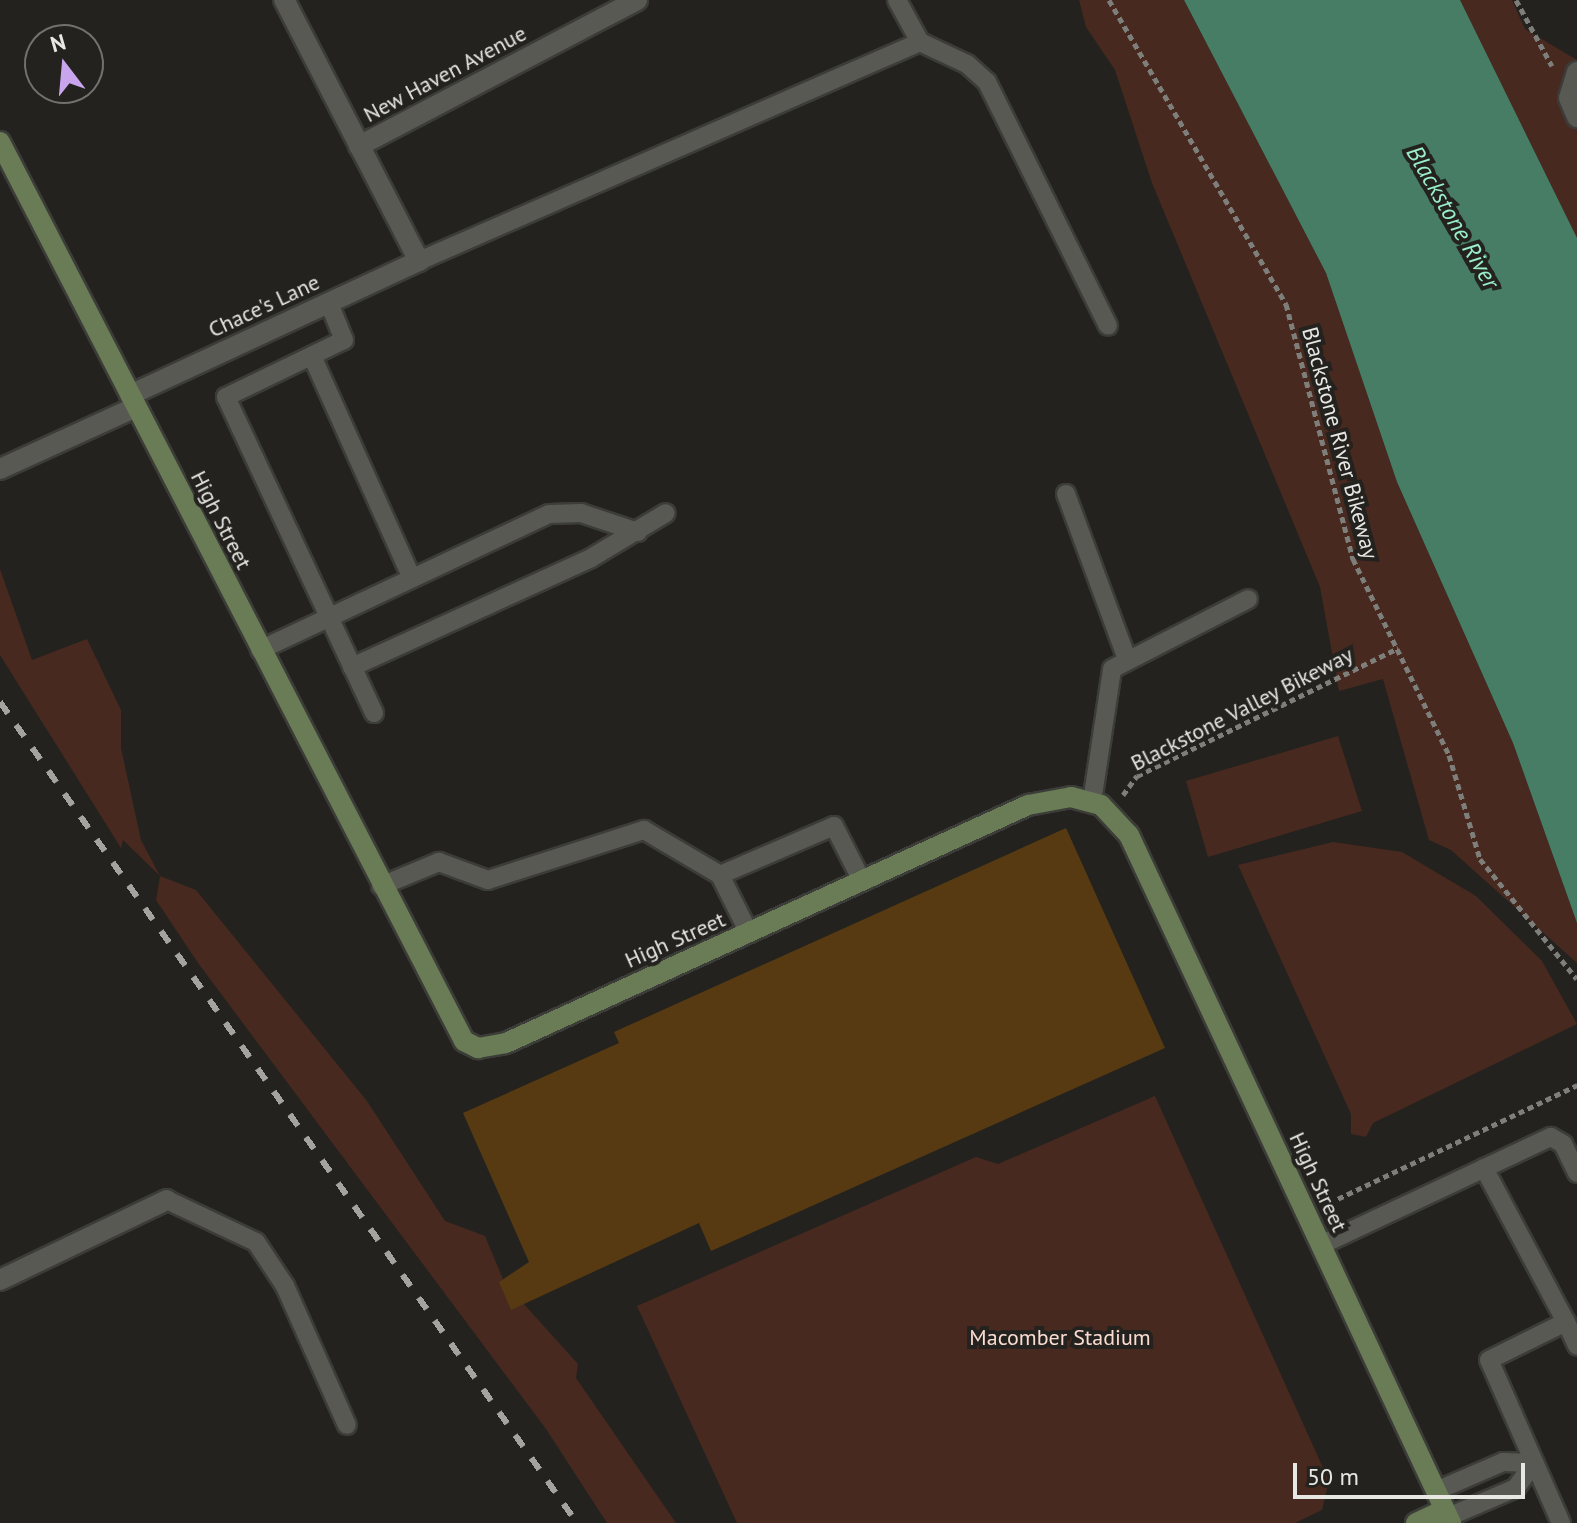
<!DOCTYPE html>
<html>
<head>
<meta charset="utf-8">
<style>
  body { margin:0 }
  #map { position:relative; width:1577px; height:1523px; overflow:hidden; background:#23221e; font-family:"PT Sans",sans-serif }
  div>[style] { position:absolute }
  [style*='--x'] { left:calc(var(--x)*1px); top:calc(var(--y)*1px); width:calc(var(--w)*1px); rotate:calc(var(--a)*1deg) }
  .green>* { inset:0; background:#47291f }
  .water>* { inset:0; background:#477c65 }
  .building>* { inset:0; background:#573a11 }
  .path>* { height:5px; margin-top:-2.5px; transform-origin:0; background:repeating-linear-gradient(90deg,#7e7e7a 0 6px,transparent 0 10px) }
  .roads { filter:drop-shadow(2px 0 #3c3c38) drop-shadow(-2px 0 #3c3c38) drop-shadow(0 2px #3c3c38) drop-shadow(0 -2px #3c3c38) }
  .lane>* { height:18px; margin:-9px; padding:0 9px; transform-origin:9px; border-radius:9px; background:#595954 }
  .street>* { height:20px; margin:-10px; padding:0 10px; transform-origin:10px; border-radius:10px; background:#595954 }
  .secondary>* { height:20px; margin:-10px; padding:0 10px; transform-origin:10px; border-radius:10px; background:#697c56 }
  .rail>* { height:6px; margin-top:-3px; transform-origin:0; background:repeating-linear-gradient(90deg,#a3a3a0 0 14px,transparent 0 28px) }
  span { translate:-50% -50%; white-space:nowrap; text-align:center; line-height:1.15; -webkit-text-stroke:8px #23221e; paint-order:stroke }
  .street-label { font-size:22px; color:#e7e7e4 }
  .park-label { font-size:22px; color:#fcdbd0 }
  .water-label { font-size:24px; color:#9aefc9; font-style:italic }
  .north { position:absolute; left:24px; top:24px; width:80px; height:80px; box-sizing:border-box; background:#23221e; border:2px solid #71716d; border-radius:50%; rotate:344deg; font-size:22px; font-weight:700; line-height:32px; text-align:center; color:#e7e7e4 }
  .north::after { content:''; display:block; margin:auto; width:28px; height:36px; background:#c9a5ee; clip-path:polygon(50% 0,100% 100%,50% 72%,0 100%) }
  .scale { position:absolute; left:1293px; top:1463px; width:232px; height:36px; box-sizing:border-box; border:4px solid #e7e7e4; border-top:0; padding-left:10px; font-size:24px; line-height:28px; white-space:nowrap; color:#e7e7e4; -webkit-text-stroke:6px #23221e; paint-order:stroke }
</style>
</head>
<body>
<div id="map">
  <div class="green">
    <div style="clip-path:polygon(1079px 0,1184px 0,1326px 273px,1397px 482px,1513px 743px,1577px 923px,1577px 963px,1451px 850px,1429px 840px,1383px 679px,1339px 691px,1320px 587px,1152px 183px,1115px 70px,1086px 27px)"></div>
    <div style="clip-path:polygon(1440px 0,1512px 0,1525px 29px,1577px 60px,1577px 348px)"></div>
    <div style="clip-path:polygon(0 569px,32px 660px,87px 639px,121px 710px,121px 748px,141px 840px,160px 876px,196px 890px,367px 1101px,445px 1221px,485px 1236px,512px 1301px,523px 1303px,578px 1364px,576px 1378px,676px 1523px,607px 1523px,546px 1429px,198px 963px,156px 900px,160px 876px,123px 840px,121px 848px,0 655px)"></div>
    <div style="clip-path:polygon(1338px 736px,1362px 811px,1208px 857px,1186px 781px)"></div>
    <div style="clip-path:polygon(1333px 842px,1402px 852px,1476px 896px,1542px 961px,1577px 1024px,1373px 1123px,1366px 1137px,1351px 1134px,1351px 1114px,1238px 865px)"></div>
    <div style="clip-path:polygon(1155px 1096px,1329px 1481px,1322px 1510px,1295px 1523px,737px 1523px,637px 1306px,976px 1157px,998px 1164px)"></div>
  </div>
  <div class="water">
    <div style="clip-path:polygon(1184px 0,1460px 0,1577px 238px,1577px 923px,1513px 743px,1397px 482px,1326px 273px)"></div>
  </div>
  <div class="building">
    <div style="clip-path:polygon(1066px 828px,1165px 1048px,711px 1251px,699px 1223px,511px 1310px,499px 1282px,529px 1262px,463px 1113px,619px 1043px,614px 1032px)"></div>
  </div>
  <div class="path">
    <div style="--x:1109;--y:0;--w:352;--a:59.8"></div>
    <div style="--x:1286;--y:304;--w:264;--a:75.3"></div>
    <div style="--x:1353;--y:559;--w:218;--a:63.9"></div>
    <div style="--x:1449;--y:755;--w:109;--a:73.4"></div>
    <div style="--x:1480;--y:859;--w:154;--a:51.1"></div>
    <div style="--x:1516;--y:0;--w:75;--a:61.4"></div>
    <div style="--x:1123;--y:795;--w:24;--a:-54"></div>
    <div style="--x:1137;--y:776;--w:291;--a:-26.1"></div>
    <div style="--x:1329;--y:1203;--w:275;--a:-25.4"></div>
  </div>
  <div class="roads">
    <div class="lane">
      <div style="--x:897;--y:0;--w:48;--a:61.3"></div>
      <div style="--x:419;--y:261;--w:547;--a:-23.61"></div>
      <div style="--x:920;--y:42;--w:52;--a:25.1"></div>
      <div style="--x:967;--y:64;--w:27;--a:42"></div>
      <div style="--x:987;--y:82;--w:272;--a:63.6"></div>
      <div style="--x:329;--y:303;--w:40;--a:68"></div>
      <div style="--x:344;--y:340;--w:131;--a:154.2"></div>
      <div style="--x:226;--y:397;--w:349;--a:64.9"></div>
      <div style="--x:312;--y:356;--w:243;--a:65.8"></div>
      <div style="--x:1066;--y:494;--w:176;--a:69.7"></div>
      <div style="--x:260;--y:650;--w:319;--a:-25.2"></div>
      <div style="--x:549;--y:514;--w:32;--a:-2"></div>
      <div style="--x:581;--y:513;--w:60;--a:18.4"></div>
      <div style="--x:352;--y:667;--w:263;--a:-24.5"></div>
      <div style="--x:591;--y:558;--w:87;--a:-31"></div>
      <div style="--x:1092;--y:802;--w:134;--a:-81.4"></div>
      <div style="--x:1112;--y:669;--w:153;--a:-27.2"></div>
      <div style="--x:720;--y:875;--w:124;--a:-23.3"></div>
      <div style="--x:834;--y:826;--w:62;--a:63"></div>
      <div style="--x:381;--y:886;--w:63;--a:-22.5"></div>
      <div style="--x:439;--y:862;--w:52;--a:20.2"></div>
      <div style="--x:488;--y:880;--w:164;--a:-17.8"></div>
      <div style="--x:644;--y:830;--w:88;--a:30.6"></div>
      <div style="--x:720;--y:875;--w:65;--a:63.4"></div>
      <div style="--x:1484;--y:1168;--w:174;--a:62"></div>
      <div style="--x:167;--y:1200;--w:98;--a:25.3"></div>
      <div style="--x:256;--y:1242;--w:53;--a:56.6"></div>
      <div style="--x:285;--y:1286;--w:152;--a:66"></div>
      <div style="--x:1321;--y:1245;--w:254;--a:-25.2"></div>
      <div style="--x:1551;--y:1137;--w:14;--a:30"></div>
      <div style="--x:1563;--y:1144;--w:32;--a:64"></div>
      <div style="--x:1436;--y:1491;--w:73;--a:-23.4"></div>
      <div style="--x:1503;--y:1462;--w:31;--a:2"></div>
      <div style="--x:1534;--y:1463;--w:31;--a:126"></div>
      <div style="--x:1516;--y:1488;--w:74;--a:156.9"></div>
      <div style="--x:1561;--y:1523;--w:178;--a:-113.8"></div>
      <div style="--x:1489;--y:1360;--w:86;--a:-26.3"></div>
      <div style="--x:1566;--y:1322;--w:26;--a:65"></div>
    </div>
    <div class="street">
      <div style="--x:1577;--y:72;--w:27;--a:107"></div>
      <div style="--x:1569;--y:98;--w:21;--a:67"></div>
      <div style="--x:359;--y:146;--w:314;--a:-27.7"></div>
      <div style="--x:130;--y:395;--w:319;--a:-24.9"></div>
      <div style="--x:419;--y:261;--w:294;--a:-117.3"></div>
      <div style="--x:0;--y:469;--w:149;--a:-24.5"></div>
      <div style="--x:0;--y:1280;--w:185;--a:-25.6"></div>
    </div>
    <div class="secondary">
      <div style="--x:0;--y:142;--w:1012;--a:62.7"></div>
      <div style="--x:464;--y:1041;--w:16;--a:27"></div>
      <div style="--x:478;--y:1048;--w:28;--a:-10"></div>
      <div style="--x:506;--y:1043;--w:574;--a:-24.51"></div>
      <div style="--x:1028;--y:805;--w:44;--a:-10.5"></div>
      <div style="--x:1071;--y:797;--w:31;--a:15"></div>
      <div style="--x:1101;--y:805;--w:41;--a:47"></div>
      <div style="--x:1129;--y:835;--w:760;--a:64.92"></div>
      <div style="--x:1416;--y:1523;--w:31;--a:-25"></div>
    </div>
  </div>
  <div class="rail">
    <div style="--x:0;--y:702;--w:1003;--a:54.9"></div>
  </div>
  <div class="street-label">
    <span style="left:445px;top:74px;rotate:-28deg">New Haven Avenue</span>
    <span style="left:264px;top:306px;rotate:-25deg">Chace's Lane</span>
    <span style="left:1340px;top:443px;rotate:75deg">Blackstone River Bikeway</span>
    <span style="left:221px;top:520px;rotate:63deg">High Street</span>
    <span style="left:1242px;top:709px;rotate:-27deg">Blackstone Valley Bikeway</span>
    <span style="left:675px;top:940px;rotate:-24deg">High Street</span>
    <span style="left:1318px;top:1182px;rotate:65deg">High Street</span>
  </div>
  <div class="park-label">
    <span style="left:1060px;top:1338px">Macomber Stadium</span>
  </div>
  <div class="water-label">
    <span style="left:1453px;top:217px;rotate:60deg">Blackstone River</span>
  </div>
  <div class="north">N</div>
  <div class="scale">50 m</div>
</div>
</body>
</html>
